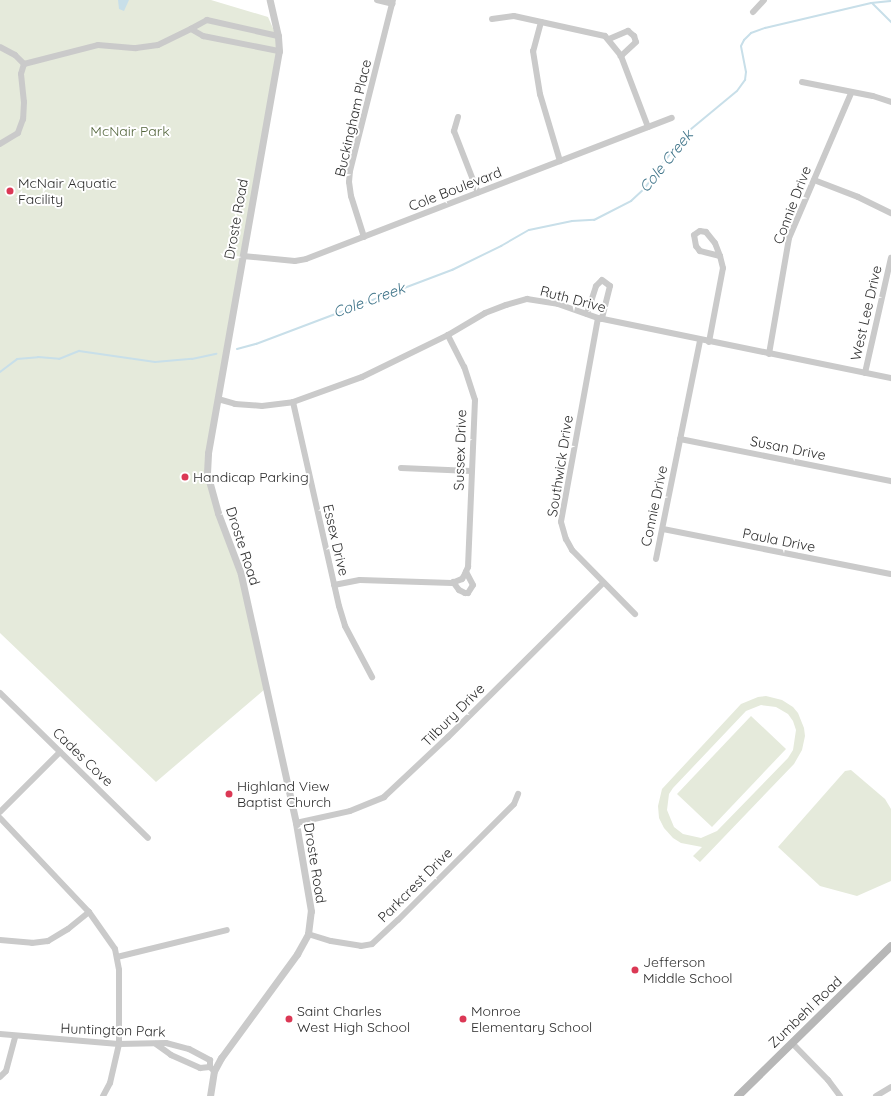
<!DOCTYPE html>
<html>
<head>
<meta charset="utf-8">
<style>
  body { margin:0 }
  #map { position:relative; width:891px; height:1096px; overflow:hidden; background:#fff; font-family:Quicksand,sans-serif }
  div>[style] { position:absolute }
  [style*='--x'] { left:calc(var(--x)*1px); top:calc(var(--y)*1px); width:calc(var(--w)*1px); rotate:calc(var(--a)*1deg) }
  .green>* { inset:0; background:#e5eadb }
  .water>* { inset:0; background:#c8dfe9 }
  .stream>* { height:2px; margin:-1px; padding:0 1px; transform-origin:1px; border-radius:1px; background:#c8dfe9 }
  .minor>* { height:6px; margin:-3px; padding:0 3px; transform-origin:3px; border-radius:3px; background:#cacaca }
  .tertiary>* { height:7px; margin:-3.5px; padding:0 3.5px; transform-origin:3.5px; border-radius:3.5px; background:#cacaca }
  .secondary>* { height:8px; margin:-4px; padding:0 4px; transform-origin:4px; border-radius:4px; background:#b7b7b7 }
  .dots>* { width:11px; height:11px; translate:-50% -50%; box-sizing:border-box; border:2px solid #fff; border-radius:50% }
  span { translate:-50% -50%; white-space:nowrap; text-align:center; line-height:1.15; -webkit-text-stroke:4px #fff; paint-order:stroke }
  .street-label { font-size:14px; color:#2d2d2d }
  .park-label { font-size:14px; color:#54663d }
  .poi-label { font-size:14px; color:#2d2d2d }
  .left { translate:0 -50%; text-align:left }
  .water-label { font-size:15px; color:#40758a; font-style:italic }
</style>
</head>
<body>
<div id="map">
  <div class="green">
    <div style="clip-path:polygon(0 0,211px 0,268px 17px,279px 42px,207px 473px,241px 574px,265px 689px,156px 782px,0 633px)"></div>
    <div style="clip-path:polygon(evenodd,766px 696px,782px 700px,793px 707px,798px 713px,804px 728px,805px 736px,802px 750px,794px 764px,700px 862px,693px 856px,702px 847px,681px 843px,673px 838px,664px 828px,659px 818px,658px 806px,662px 789px,741px 704px,758px 697px,766px 696px,761px 705px,776px 707px,788px 714px,793px 721px,796px 730px,793px 750px,788px 758px,717px 831px,701px 838px,683px 834px,674px 827px,667px 810px,669px 794px,673px 788px,746px 711px,761px 705px)"></div>
    <div style="clip-path:polygon(751px 716px,786px 749px,712px 827px,677px 794px)"></div>
    <div style="clip-path:polygon(851px 770px,885px 799px,891px 809px,891px 881px,857px 896px,820px 886px,778px 847px,845px 771px)"></div>
  </div>
  <div class="water">
    <div style="clip-path:polygon(118px 0,129px 0,124px 11px,119px 9px)"></div>
  </div>
  <div class="stream">
    <div style="--x:872;--y:3;--w:27;--a:45"></div>
    <div style="--x:237;--y:349;--w:20;--a:-15"></div>
    <div style="--x:256;--y:344;--w:210;--a:-20.7"></div>
    <div style="--x:452;--y:270;--w:55;--a:-26.1"></div>
    <div style="--x:501;--y:246;--w:32;--a:-30"></div>
    <div style="--x:529;--y:230;--w:44;--a:-11.8"></div>
    <div style="--x:572;--y:221;--w:22;--a:-3"></div>
    <div style="--x:594;--y:220;--w:42;--a:-27.2"></div>
    <div style="--x:631;--y:201;--w:18;--a:-43"></div>
    <div style="--x:644;--y:189;--w:69;--a:-53.3"></div>
    <div style="--x:685;--y:134;--w:67;--a:-39.6"></div>
    <div style="--x:737;--y:91;--w:14;--a:-54"></div>
    <div style="--x:745;--y:80;--w:8;--a:-83"></div>
    <div style="--x:746;--y:72;--w:26;--a:-101"></div>
    <div style="--x:741;--y:46;--w:7;--a:-63"></div>
    <div style="--x:744;--y:40;--w:10;--a:-45"></div>
    <div style="--x:751;--y:33;--w:15;--a:-20"></div>
    <div style="--x:765;--y:28;--w:109;--a:-13.3"></div>
    <div style="--x:871;--y:3;--w:20;--a:-6"></div>
    <div style="--x:0;--y:372;--w:21;--a:-37"></div>
    <div style="--x:17;--y:359;--w:21;--a:-5"></div>
    <div style="--x:38;--y:357;--w:21;--a:5"></div>
    <div style="--x:59;--y:359;--w:22;--a:-22"></div>
    <div style="--x:79;--y:351;--w:77;--a:8.2"></div>
    <div style="--x:155;--y:362;--w:37;--a:-5"></div>
    <div style="--x:192;--y:359;--w:25;--a:-12"></div>
  </div>
  <div class="minor">
    <div style="--x:377;--y:0;--w:16;--a:14"></div>
    <div style="--x:753;--y:12;--w:16;--a:-47"></div>
    <div style="--x:492;--y:19;--w:22;--a:-8"></div>
    <div style="--x:514;--y:16;--w:93;--a:12.4"></div>
    <div style="--x:605;--y:36;--w:26;--a:51"></div>
    <div style="--x:621;--y:56;--w:76;--a:69.2"></div>
    <div style="--x:541;--y:22;--w:30;--a:105"></div>
    <div style="--x:533;--y:51;--w:44;--a:80.8"></div>
    <div style="--x:540;--y:94;--w:70;--a:73.4"></div>
    <div style="--x:278;--y:36;--w:73;--a:-167.3"></div>
    <div style="--x:207;--y:20;--w:18;--a:151"></div>
    <div style="--x:191;--y:29;--w:14;--a:30"></div>
    <div style="--x:203;--y:36;--w:77;--a:11.2"></div>
    <div style="--x:609;--y:39;--w:21;--a:-23"></div>
    <div style="--x:628;--y:31;--w:8;--a:40"></div>
    <div style="--x:634;--y:36;--w:6;--a:72"></div>
    <div style="--x:636;--y:42;--w:21;--a:137"></div>
    <div style="--x:0;--y:47;--w:17;--a:28"></div>
    <div style="--x:15;--y:55;--w:13;--a:45"></div>
    <div style="--x:24;--y:64;--w:10;--a:107"></div>
    <div style="--x:21;--y:74;--w:28;--a:84"></div>
    <div style="--x:24;--y:102;--w:17;--a:93"></div>
    <div style="--x:23;--y:119;--w:15;--a:110"></div>
    <div style="--x:18;--y:133;--w:21;--a:149"></div>
    <div style="--x:24;--y:64;--w:76;--a:-14.4"></div>
    <div style="--x:98;--y:45;--w:38;--a:5"></div>
    <div style="--x:136;--y:48;--w:22;--a:-8"></div>
    <div style="--x:158;--y:45;--w:37;--a:-26"></div>
    <div style="--x:802;--y:82;--w:72;--a:11.2"></div>
    <div style="--x:873;--y:96;--w:19;--a:18"></div>
    <div style="--x:458;--y:117;--w:15;--a:106"></div>
    <div style="--x:454;--y:131;--w:66;--a:68.8"></div>
    <div style="--x:814;--y:180;--w:47;--a:21.1"></div>
    <div style="--x:858;--y:197;--w:37;--a:26"></div>
    <div style="--x:364;--y:237;--w:43;--a:-107.6"></div>
    <div style="--x:351;--y:196;--w:14;--a:-98"></div>
    <div style="--x:349;--y:182;--w:11;--a:-85"></div>
    <div style="--x:350;--y:171;--w:176;--a:-75.9"></div>
    <div style="--x:243;--y:256;--w:52;--a:5.5"></div>
    <div style="--x:295;--y:261;--w:11;--a:-10"></div>
    <div style="--x:306;--y:259;--w:392;--a:-21.1"></div>
    <div style="--x:587;--y:314;--w:29;--a:-72"></div>
    <div style="--x:596;--y:286;--w:8;--a:-45"></div>
    <div style="--x:602;--y:280;--w:10;--a:37"></div>
    <div style="--x:610;--y:286;--w:34;--a:104"></div>
    <div style="--x:598;--y:318;--w:207;--a:100.3"></div>
    <div style="--x:561;--y:522;--w:18;--a:74"></div>
    <div style="--x:566;--y:539;--w:13;--a:61"></div>
    <div style="--x:572;--y:550;--w:90;--a:45.5"></div>
    <div style="--x:709;--y:342;--w:75;--a:-79.3"></div>
    <div style="--x:723;--y:268;--w:12;--a:-104"></div>
    <div style="--x:720;--y:256;--w:21;--a:-166"></div>
    <div style="--x:700;--y:251;--w:6;--a:-129"></div>
    <div style="--x:696;--y:246;--w:11;--a:-100"></div>
    <div style="--x:694;--y:235;--w:7;--a:-34"></div>
    <div style="--x:700;--y:231;--w:6;--a:9"></div>
    <div style="--x:706;--y:232;--w:14;--a:51"></div>
    <div style="--x:715;--y:243;--w:14;--a:69"></div>
    <div style="--x:769;--y:354;--w:118;--a:-80.2"></div>
    <div style="--x:789;--y:238;--w:158;--a:-66.8"></div>
    <div style="--x:865;--y:373;--w:118;--a:-77.3"></div>
    <div style="--x:218;--y:399;--w:18;--a:16"></div>
    <div style="--x:235;--y:404;--w:27;--a:4"></div>
    <div style="--x:262;--y:406;--w:31;--a:-7"></div>
    <div style="--x:293;--y:402;--w:73;--a:-19.9"></div>
    <div style="--x:362;--y:377;--w:96;--a:-26"></div>
    <div style="--x:448;--y:335;--w:43;--a:-30.7"></div>
    <div style="--x:485;--y:313;--w:22;--a:-21"></div>
    <div style="--x:506;--y:305;--w:22;--a:-16"></div>
    <div style="--x:527;--y:299;--w:31;--a:9"></div>
    <div style="--x:558;--y:304;--w:42;--a:19.3"></div>
    <div style="--x:598;--y:318;--w:299;--a:11.6"></div>
    <div style="--x:293;--y:402;--w:209;--a:77.3"></div>
    <div style="--x:339;--y:606;--w:21;--a:73"></div>
    <div style="--x:345;--y:626;--w:58;--a:62.1"></div>
    <div style="--x:680;--y:439;--w:215;--a:11.3"></div>
    <div style="--x:401;--y:468;--w:70;--a:2.5"></div>
    <div style="--x:663;--y:529;--w:232;--a:11.2"></div>
    <div style="--x:656;--y:559;--w:223;--a:-78.6"></div>
    <div style="--x:453;--y:582;--w:10;--a:53"></div>
    <div style="--x:459;--y:590;--w:7;--a:27"></div>
    <div style="--x:465;--y:593;--w:3;--a:0"></div>
    <div style="--x:468;--y:593;--w:9;--a:-58"></div>
    <div style="--x:473;--y:585;--w:15;--a:-118"></div>
    <div style="--x:334;--y:585;--w:26;--a:-11"></div>
    <div style="--x:360;--y:580;--w:92;--a:1.9"></div>
    <div style="--x:452;--y:583;--w:11;--a:-22"></div>
    <div style="--x:462;--y:579;--w:6;--a:-59"></div>
    <div style="--x:465;--y:574;--w:8;--a:-67"></div>
    <div style="--x:468;--y:567;--w:167;--a:-87.6"></div>
    <div style="--x:475;--y:400;--w:35;--a:-108"></div>
    <div style="--x:464;--y:367;--w:36;--a:-117"></div>
    <div style="--x:0;--y:693;--w:207;--a:44.4"></div>
    <div style="--x:0;--y:812;--w:85;--a:-45"></div>
    <div style="--x:0;--y:818;--w:129;--a:46.6"></div>
    <div style="--x:89;--y:912;--w:45;--a:54.9"></div>
    <div style="--x:115;--y:949;--w:21;--a:79"></div>
    <div style="--x:119;--y:970;--w:74;--a:90"></div>
    <div style="--x:119;--y:1044;--w:40;--a:103"></div>
    <div style="--x:110;--y:1083;--w:15;--a:118"></div>
    <div style="--x:296;--y:823;--w:55;--a:-12.5"></div>
    <div style="--x:350;--y:811;--w:37;--a:-22"></div>
    <div style="--x:384;--y:797;--w:88;--a:-43.2"></div>
    <div style="--x:448;--y:737;--w:218;--a:-44.8"></div>
    <div style="--x:308;--y:934;--w:24;--a:17"></div>
    <div style="--x:331;--y:941;--w:30;--a:9"></div>
    <div style="--x:361;--y:946;--w:11;--a:-10"></div>
    <div style="--x:372;--y:944;--w:35;--a:-43"></div>
    <div style="--x:398;--y:920;--w:164;--a:-45"></div>
    <div style="--x:514;--y:804;--w:11;--a:-68"></div>
    <div style="--x:0;--y:940;--w:32;--a:5"></div>
    <div style="--x:32;--y:943;--w:16;--a:-7"></div>
    <div style="--x:48;--y:941;--w:23;--a:-31"></div>
    <div style="--x:68;--y:929;--w:27;--a:-39"></div>
    <div style="--x:117;--y:957;--w:113;--a:-13.8"></div>
    <div style="--x:0;--y:1034;--w:119;--a:4.8"></div>
    <div style="--x:119;--y:1044;--w:47;--a:-1.2"></div>
    <div style="--x:166;--y:1043;--w:24;--a:15"></div>
    <div style="--x:189;--y:1049;--w:24;--a:28"></div>
    <div style="--x:210;--y:1060;--w:7;--a:90"></div>
    <div style="--x:210;--y:1067;--w:6;--a:45"></div>
    <div style="--x:792;--y:1043;--w:52;--a:45.8"></div>
    <div style="--x:828;--y:1080;--w:20;--a:53"></div>
    <div style="--x:156;--y:1044;--w:19;--a:36"></div>
    <div style="--x:171;--y:1055;--w:32;--a:24"></div>
    <div style="--x:200;--y:1068;--w:10;--a:-6"></div>
    <div style="--x:0;--y:1077;--w:8;--a:-45"></div>
    <div style="--x:6;--y:1071;--w:35;--a:-75"></div>
    <div style="--x:876;--y:1096;--w:17;--a:-31"></div>
  </div>
  <div class="tertiary">
    <div style="--x:210;--y:1096;--w:25;--a:-81"></div>
    <div style="--x:214;--y:1071;--w:15;--a:-62"></div>
    <div style="--x:221;--y:1058;--w:129;--a:-53.8"></div>
    <div style="--x:297;--y:954;--w:23;--a:-61"></div>
    <div style="--x:308;--y:934;--w:23;--a:-83"></div>
    <div style="--x:311;--y:911;--w:89;--a:-99.7"></div>
    <div style="--x:296;--y:823;--w:255;--a:-102.5"></div>
    <div style="--x:241;--y:574;--w:65;--a:-110.7"></div>
    <div style="--x:218;--y:513;--w:41;--a:-105.4"></div>
    <div style="--x:207;--y:473;--w:20;--a:-87"></div>
    <div style="--x:208;--y:453;--w:408;--a:-80"></div>
    <div style="--x:279;--y:51;--w:15;--a:-94"></div>
    <div style="--x:278;--y:36;--w:37;--a:-103"></div>
  </div>
  <div class="secondary">
    <div style="--x:738;--y:1096;--w:214;--a:-44.4"></div>
  </div>
  <div class="dots">
    <div style="left:10px;top:191px;background:#db3855"></div>
    <div style="left:185px;top:477px;background:#db3855"></div>
    <div style="left:229px;top:794px;background:#db3855"></div>
    <div style="left:635px;top:970px;background:#db3855"></div>
    <div style="left:289px;top:1019px;background:#db3855"></div>
    <div style="left:463px;top:1019px;background:#db3855"></div>
  </div>
  <div class="street-label">
    <span style="left:353px;top:118px;rotate:-77deg">Buckingham Place</span>
    <span style="left:455px;top:189px;rotate:-21deg">Cole Boulevard</span>
    <span style="left:792px;top:205px;rotate:-69deg">Connie Drive</span>
    <span style="left:236px;top:219px;rotate:-80deg">Droste Road</span>
    <span style="left:573px;top:299px;rotate:15deg">Ruth Drive</span>
    <span style="left:866px;top:313px;rotate:-77deg">West Lee Drive</span>
    <span style="left:788px;top:448px;rotate:11deg">Susan Drive</span>
    <span style="left:460px;top:450px;rotate:-88deg">Sussex Drive</span>
    <span style="left:560px;top:466px;rotate:-81deg">Southwick Drive</span>
    <span style="left:654px;top:506px;rotate:-78deg">Connie Drive</span>
    <span style="left:336px;top:540px;rotate:77deg">Essex Drive</span>
    <span style="left:779px;top:540px;rotate:11deg">Paula Drive</span>
    <span style="left:243px;top:546px;rotate:72deg">Droste Road</span>
    <span style="left:453px;top:715px;rotate:-45deg">Tilbury Drive</span>
    <span style="left:83px;top:757px;rotate:44deg">Cades Cove</span>
    <span style="left:315px;top:863px;rotate:81deg">Droste Road</span>
    <span style="left:415px;top:885px;rotate:-45deg">Parkcrest Drive</span>
    <span style="left:805px;top:1012px;rotate:-44deg">Zumbehl Road</span>
    <span style="left:113px;top:1030px;rotate:2deg">Huntington Park</span>
  </div>
  <div class="park-label">
    <span style="left:130px;top:131px">McNair Park</span>
  </div>
  <div class="poi-label">
    <span class="left" style="left:18px;top:191px">McNair Aquatic<br>Facility</span>
    <span class="left" style="left:193px;top:477px">Handicap Parking</span>
    <span class="left" style="left:237px;top:794px">Highland View<br>Baptist Church</span>
    <span class="left" style="left:643px;top:970px">Jefferson<br>Middle School</span>
    <span class="left" style="left:297px;top:1019px">Saint Charles<br>West High School</span>
    <span class="left" style="left:471px;top:1019px">Monroe<br>Elementary School</span>
  </div>
  <div class="water-label">
    <span style="left:666px;top:161px;rotate:-51deg">Cole Creek</span>
    <span style="left:369px;top:300px;rotate:-20deg">Cole Creek</span>
  </div>
</div>
</body>
</html>
